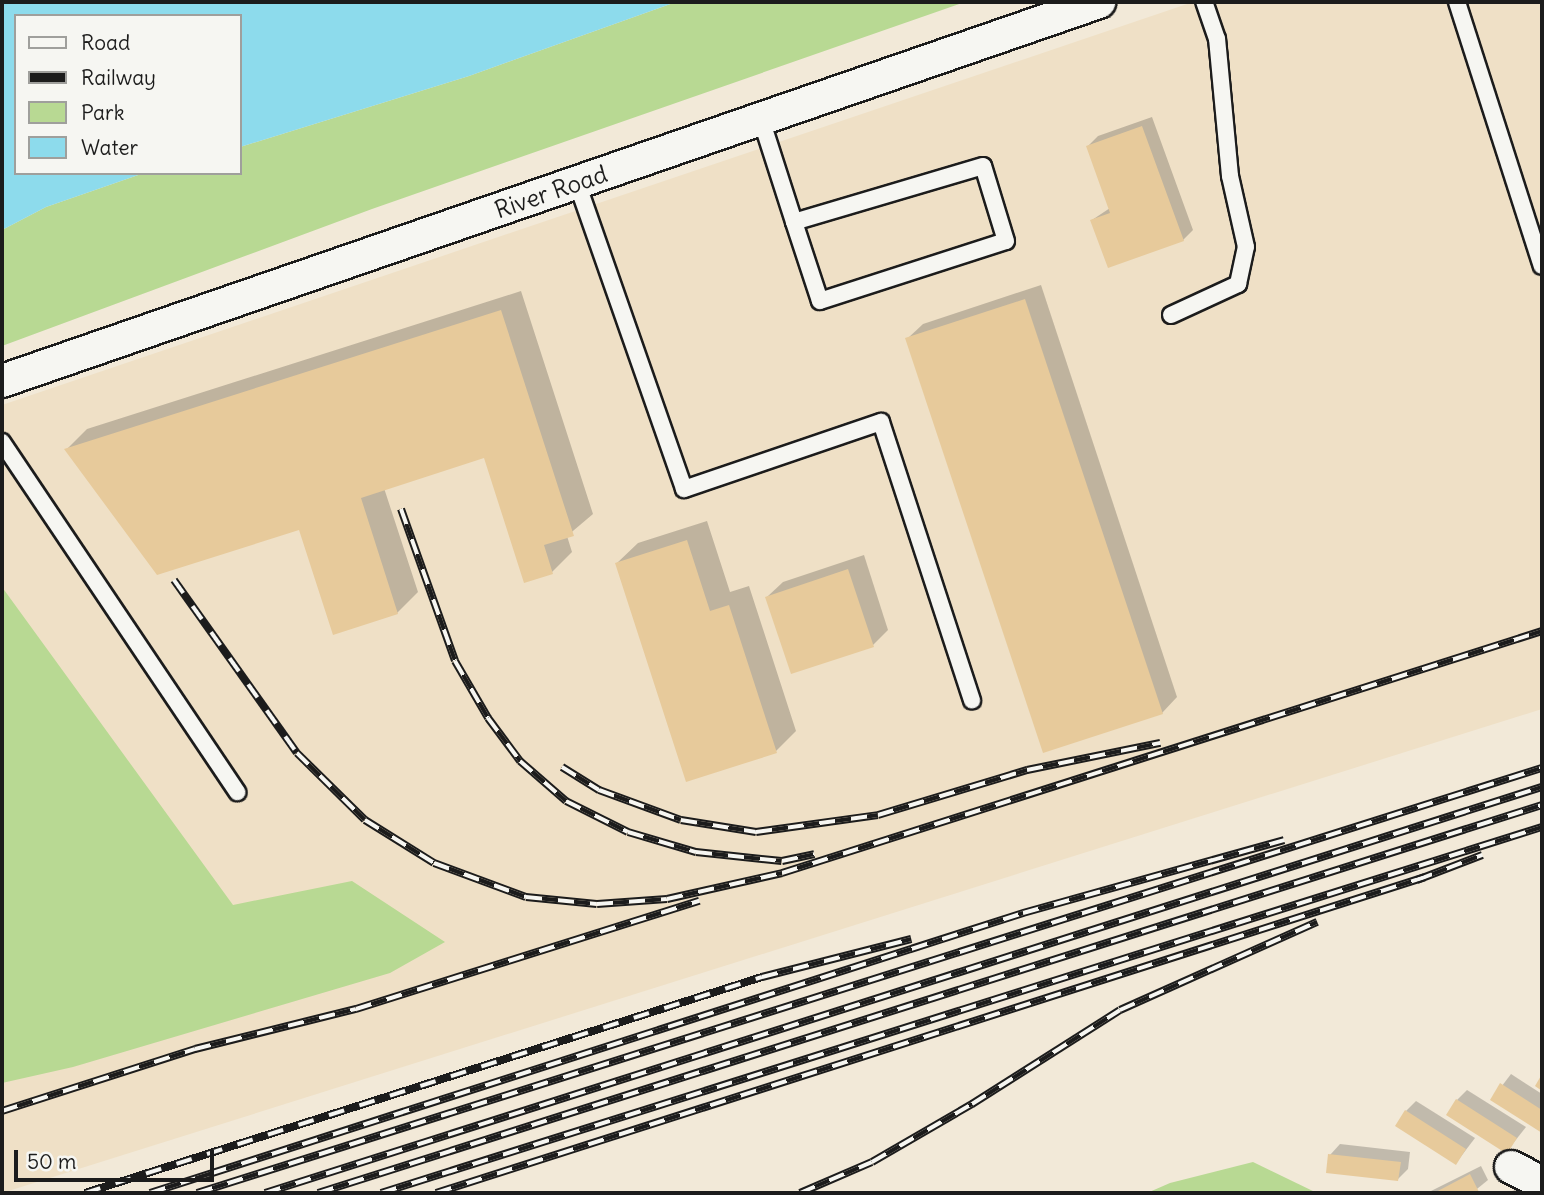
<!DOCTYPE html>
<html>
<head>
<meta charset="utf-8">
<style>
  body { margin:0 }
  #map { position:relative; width:1544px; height:1195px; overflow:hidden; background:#f2e9d8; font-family:Delius,sans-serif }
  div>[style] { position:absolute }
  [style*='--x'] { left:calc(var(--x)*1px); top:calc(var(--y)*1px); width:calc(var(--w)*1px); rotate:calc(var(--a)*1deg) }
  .built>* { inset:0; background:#efe0c6 }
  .green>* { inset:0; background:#b8d993 }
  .water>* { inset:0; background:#8ddbec }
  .shadow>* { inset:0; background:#0003 }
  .building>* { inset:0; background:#e7ca9b }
  .roads { filter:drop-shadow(2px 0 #1c1c1c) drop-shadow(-2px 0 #1c1c1c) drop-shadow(0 2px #1c1c1c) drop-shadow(0 -2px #1c1c1c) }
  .service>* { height:16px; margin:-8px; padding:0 8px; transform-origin:8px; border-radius:8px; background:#f6f6f2 }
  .minor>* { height:32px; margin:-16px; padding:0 16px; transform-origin:16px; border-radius:16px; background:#f6f6f2 }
  .rail>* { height:8px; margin-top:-4px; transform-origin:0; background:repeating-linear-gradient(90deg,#f6f6f2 0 16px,#1c1c1c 0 32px); box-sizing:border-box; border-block:2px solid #1c1c1c }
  span { translate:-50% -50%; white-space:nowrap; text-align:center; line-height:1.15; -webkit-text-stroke:5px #f6f6f2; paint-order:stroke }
  .street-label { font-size:24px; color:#1c1c1c }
  .frame { position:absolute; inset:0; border:4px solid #1c1c1c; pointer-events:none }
  .legend { position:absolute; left:14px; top:14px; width:228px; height:161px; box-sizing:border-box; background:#f6f6f2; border:2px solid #9f9f9c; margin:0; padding:9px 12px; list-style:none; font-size:21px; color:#1c1c1c }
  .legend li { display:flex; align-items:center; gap:14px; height:35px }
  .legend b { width:35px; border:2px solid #9f9f9c }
  .scale { position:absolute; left:14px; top:1150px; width:200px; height:32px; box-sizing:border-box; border:4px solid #1c1c1c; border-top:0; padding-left:9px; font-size:21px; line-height:24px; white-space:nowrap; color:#1c1c1c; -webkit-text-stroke:5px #f6f6f2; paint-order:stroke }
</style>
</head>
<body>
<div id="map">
  <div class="built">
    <div style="clip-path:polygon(1193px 2px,1542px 2px,1542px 709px,2px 1193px,2px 405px)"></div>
  </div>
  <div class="green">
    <div style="clip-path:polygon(676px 2px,965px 2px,372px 209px,2px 346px,2px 230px,46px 207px,144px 173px,240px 173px,240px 147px,469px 76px)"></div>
    <div style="clip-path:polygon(2px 587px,233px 905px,352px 881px,445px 942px,390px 973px,73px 1067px,2px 1083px)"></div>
    <div style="clip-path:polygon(1253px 1162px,1317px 1193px,1147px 1193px,1170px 1183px)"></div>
  </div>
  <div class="water">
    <div style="clip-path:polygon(2px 2px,676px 2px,469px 76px,240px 147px,240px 16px,16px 16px,16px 173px,144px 173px,46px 207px,2px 230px)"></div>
  </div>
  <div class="shadow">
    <div style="clip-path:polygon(1152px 117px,1193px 230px,1183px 240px,1092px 220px,1110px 208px,1088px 146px,1098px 136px)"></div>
    <div style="clip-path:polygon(1041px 285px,1177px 697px,1162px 713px,907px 339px,923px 324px)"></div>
    <div style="clip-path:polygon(521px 291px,593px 514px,567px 536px,572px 552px,552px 572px,486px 456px,384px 488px,418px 592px,397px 613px,300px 528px,67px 449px,87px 429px)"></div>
    <div style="clip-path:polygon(707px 521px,730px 592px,749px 586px,796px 731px,776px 751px,617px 563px,638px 543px)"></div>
    <div style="clip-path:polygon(864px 555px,888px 630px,873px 645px,767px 597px,783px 582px)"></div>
    <div style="clip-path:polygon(1511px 1074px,1542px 1094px,1542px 1131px,1492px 1099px)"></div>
    <div style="clip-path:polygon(1467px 1090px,1526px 1127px,1507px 1151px,1457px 1100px)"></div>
    <div style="clip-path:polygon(1416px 1101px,1475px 1138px,1456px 1163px,1406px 1111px)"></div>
    <div style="clip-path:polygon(1340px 1144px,1410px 1152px,1408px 1169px,1398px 1179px,1330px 1155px)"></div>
    <div style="clip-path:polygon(1481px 1166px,1488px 1180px,1472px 1193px,1427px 1193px)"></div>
    <div style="clip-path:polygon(1521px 1187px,1525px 1193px,1508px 1193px)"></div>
  </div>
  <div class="building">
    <div style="clip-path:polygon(1142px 126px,1184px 241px,1108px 268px,1090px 220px,1110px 213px,1086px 146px)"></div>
    <div style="clip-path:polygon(1025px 299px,1163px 714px,1043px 753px,905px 338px)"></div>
    <div style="clip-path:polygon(501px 310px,574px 536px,544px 545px,553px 574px,524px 583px,484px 458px,361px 498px,398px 614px,333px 635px,299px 530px,157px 575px,64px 449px)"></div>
    <div style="clip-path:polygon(687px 540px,710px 611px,729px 605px,777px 753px,686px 782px,615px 563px)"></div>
    <div style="clip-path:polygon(848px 569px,874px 647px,791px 674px,765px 597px)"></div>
    <div style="clip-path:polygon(1542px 1074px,1542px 1091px,1535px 1086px)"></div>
    <div style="clip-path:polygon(1500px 1083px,1542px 1110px,1542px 1133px,1490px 1100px)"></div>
    <div style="clip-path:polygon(1456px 1099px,1517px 1138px,1507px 1154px,1446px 1115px)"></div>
    <div style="clip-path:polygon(1405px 1110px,1466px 1149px,1456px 1165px,1395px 1126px)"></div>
    <div style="clip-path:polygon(1328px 1154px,1401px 1162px,1398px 1181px,1326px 1173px)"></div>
    <div style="clip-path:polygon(1470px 1174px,1479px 1192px,1475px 1193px,1434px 1193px)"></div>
  </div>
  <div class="roads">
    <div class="service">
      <div style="--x:1457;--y:2;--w:277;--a:72.2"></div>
      <div style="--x:761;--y:119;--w:108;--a:72.2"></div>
      <div style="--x:794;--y:222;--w:83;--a:71.8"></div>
      <div style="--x:820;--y:301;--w:195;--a:-17.9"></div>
      <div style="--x:1006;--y:241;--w:78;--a:-107"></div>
      <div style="--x:983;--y:166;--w:197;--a:163.5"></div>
      <div style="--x:577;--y:183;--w:324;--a:70.7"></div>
      <div style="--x:684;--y:489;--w:208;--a:-18.8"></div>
      <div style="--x:881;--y:422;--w:293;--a:71.9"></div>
      <div style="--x:1171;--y:315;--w:74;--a:-24.8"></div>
      <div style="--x:1238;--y:284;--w:38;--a:-78"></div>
      <div style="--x:1246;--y:247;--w:73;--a:-102.7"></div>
      <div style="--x:1230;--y:176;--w:138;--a:-95.4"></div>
      <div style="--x:1217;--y:39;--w:39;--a:-109"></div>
      <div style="--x:2;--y:442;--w:422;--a:56.1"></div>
    </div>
    <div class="minor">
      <div style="--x:2;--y:381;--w:1161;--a:-19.06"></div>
      <div style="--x:1511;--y:1167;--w:35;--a:27"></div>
    </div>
  </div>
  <div class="rail">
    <div style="--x:401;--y:509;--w:161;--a:70.4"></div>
    <div style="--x:455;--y:661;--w:66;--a:59.9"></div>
    <div style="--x:488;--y:718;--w:54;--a:53.3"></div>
    <div style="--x:520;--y:761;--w:61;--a:41"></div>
    <div style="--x:566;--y:801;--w:69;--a:26.6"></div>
    <div style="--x:628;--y:832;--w:71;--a:16.4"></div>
    <div style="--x:696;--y:852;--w:86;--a:6"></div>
    <div style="--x:782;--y:861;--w:33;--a:-12"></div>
    <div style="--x:174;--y:580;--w:212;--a:54.6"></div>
    <div style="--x:297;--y:753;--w:95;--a:44.6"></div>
    <div style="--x:365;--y:820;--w:81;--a:31.9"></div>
    <div style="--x:434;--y:863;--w:98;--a:20.3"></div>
    <div style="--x:526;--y:897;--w:71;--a:5.6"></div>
    <div style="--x:597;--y:904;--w:70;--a:-4.1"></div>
    <div style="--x:667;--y:899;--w:118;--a:-12.7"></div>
    <div style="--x:782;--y:873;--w:798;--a:-17.66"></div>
    <div style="--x:562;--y:767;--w:44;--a:31.9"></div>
    <div style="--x:599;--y:790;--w:87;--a:20.1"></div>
    <div style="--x:681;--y:820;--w:76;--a:9.1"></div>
    <div style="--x:756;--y:832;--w:123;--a:-7.9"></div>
    <div style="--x:878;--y:815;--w:156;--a:-16.8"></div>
    <div style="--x:1027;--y:770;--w:136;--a:-11.5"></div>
    <div style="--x:1417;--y:880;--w:70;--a:-21"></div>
    <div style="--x:2;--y:1111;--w:203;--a:-17.8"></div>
    <div style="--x:195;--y:1049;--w:166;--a:-14"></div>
    <div style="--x:356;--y:1009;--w:360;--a:-17.5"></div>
    <div style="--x:85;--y:1193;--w:711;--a:-17.7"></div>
    <div style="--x:762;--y:977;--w:154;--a:-14.3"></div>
    <div style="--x:150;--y:1193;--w:917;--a:-17.78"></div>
    <div style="--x:1023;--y:913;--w:271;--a:-15.6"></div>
    <div style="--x:197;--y:1193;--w:1411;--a:-17.54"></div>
    <div style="--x:265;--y:1193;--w:1340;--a:-17.64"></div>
    <div style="--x:318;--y:1193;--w:1284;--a:-17.59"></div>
    <div style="--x:381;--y:1193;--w:1217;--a:-17.5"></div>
    <div style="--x:436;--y:1193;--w:1038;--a:-17.72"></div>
    <div style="--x:800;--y:1193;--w:78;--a:-23.3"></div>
    <div style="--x:872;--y:1162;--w:116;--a:-30.1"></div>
    <div style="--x:972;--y:1104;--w:175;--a:-32.4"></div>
    <div style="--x:1120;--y:1010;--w:216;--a:-24.1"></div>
  </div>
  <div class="street-label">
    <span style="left:551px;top:192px;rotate:-19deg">River Road</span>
  </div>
  <div class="frame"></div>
  <ul class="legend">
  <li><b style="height:9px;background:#f6f6f2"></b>Road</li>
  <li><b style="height:9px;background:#1c1c1c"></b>Railway</li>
  <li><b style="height:19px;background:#b8d993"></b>Park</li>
  <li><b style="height:19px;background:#8ddbec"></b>Water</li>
  </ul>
  <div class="scale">50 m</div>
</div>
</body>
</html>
